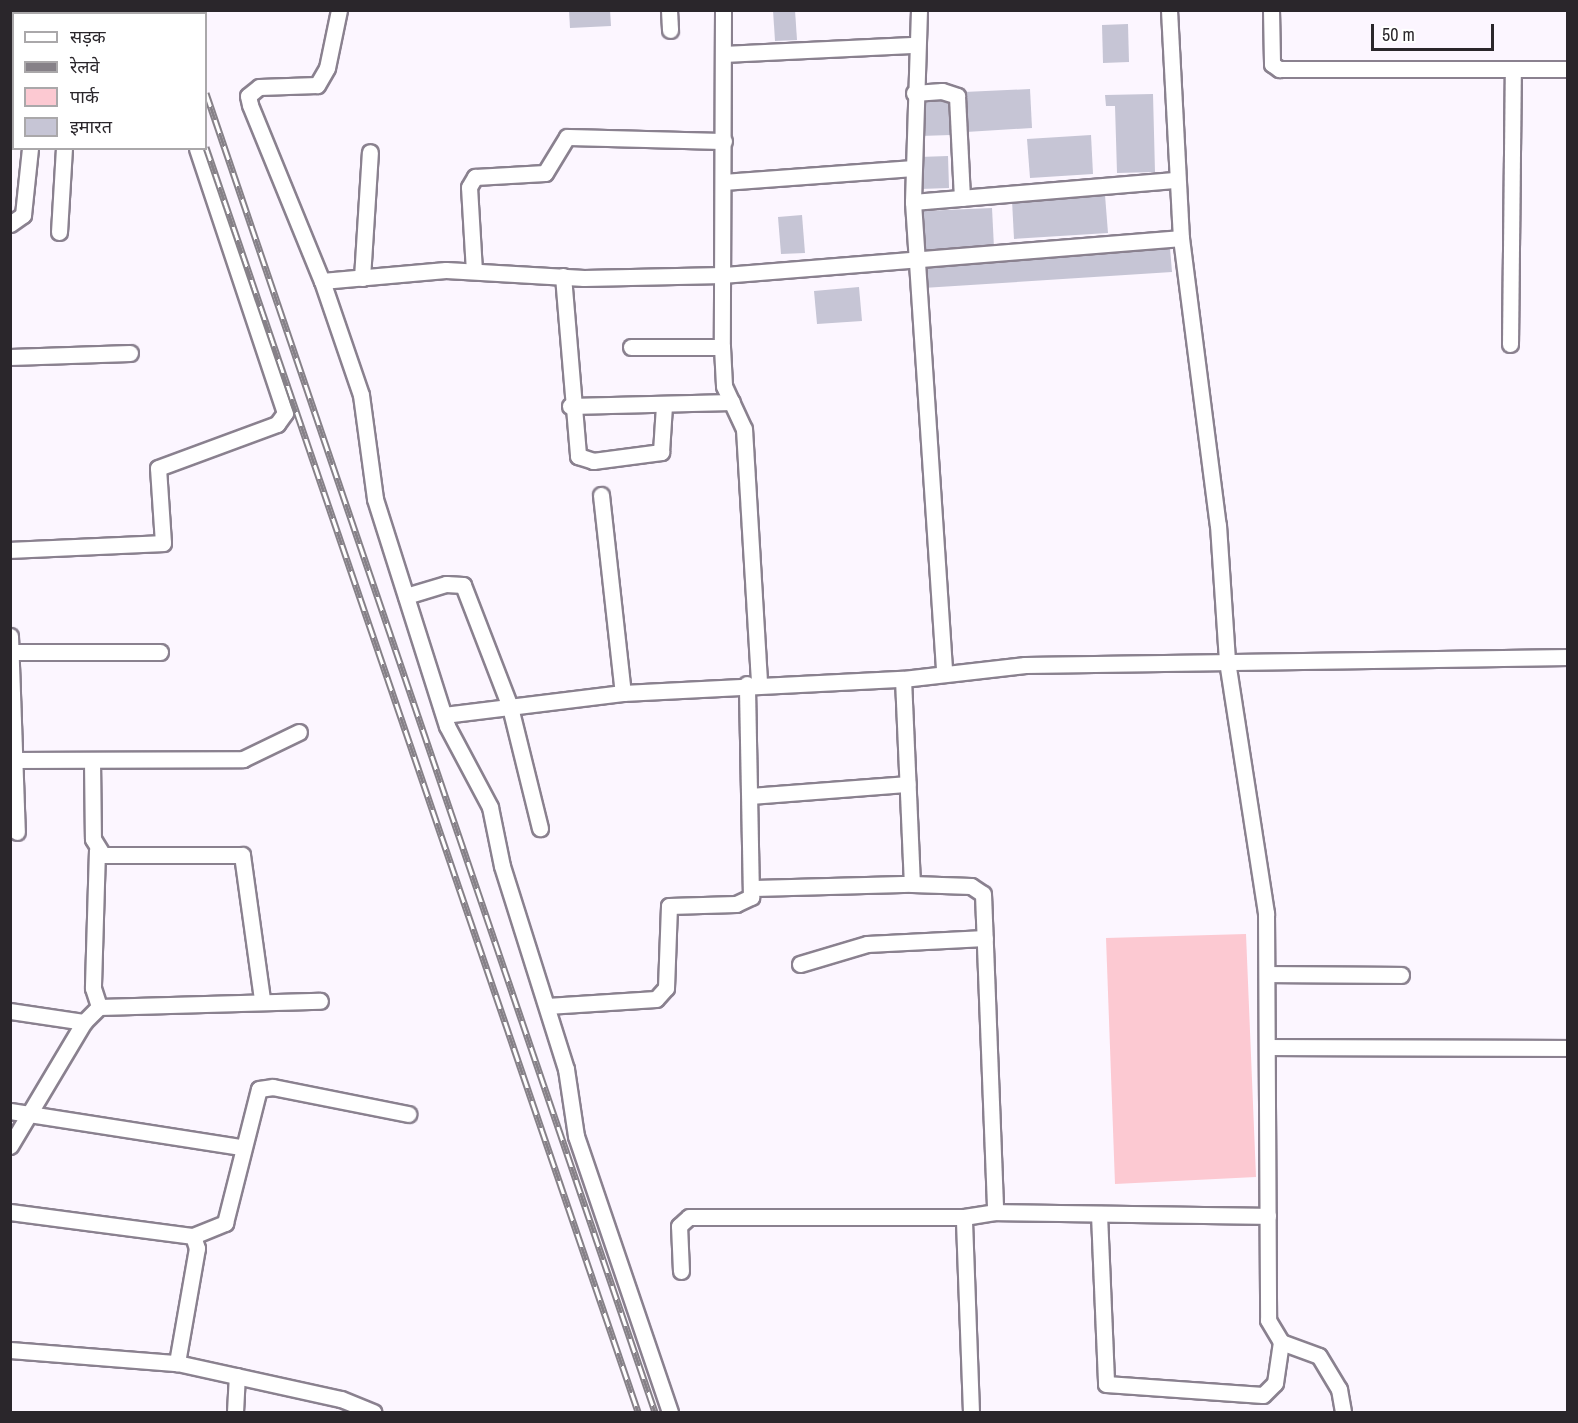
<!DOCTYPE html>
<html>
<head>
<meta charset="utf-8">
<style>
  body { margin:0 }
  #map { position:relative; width:1578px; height:1423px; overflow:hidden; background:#fcf6ff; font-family:"Archivo Narrow","Noto Sans Devanagari",sans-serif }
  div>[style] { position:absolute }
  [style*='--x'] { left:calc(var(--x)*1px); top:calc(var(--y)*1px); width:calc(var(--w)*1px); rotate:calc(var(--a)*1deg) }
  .green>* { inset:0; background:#fcc9d2 }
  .building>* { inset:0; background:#c6c5d5 }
  .roads { filter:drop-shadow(2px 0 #8a818f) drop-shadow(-2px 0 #8a818f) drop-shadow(0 2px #8a818f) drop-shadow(0 -2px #8a818f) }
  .minor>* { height:15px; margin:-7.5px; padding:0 7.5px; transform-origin:7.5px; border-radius:7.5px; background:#fff }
  .rail>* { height:7px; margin-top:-3.5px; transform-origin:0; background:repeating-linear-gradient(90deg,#fff 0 14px,#868188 0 28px); box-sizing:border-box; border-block:2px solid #868188 }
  span { translate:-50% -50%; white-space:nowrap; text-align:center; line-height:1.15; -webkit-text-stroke:5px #fff; paint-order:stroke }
  .frame { position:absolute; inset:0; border:12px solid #2a262b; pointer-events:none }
  .legend { position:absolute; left:12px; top:12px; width:195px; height:138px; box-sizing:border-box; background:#fff; border:2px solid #aaa8aa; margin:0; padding:8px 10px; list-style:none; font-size:18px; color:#2a262b }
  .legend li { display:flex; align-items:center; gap:12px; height:30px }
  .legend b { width:30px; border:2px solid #aaa8aa }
  .scale { position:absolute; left:1371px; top:24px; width:123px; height:27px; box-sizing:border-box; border:3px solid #2a262b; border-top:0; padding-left:8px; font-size:18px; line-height:21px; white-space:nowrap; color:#2a262b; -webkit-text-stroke:4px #fff; paint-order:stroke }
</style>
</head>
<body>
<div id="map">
  <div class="green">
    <div style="clip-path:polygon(1246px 934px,1256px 1177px,1115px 1184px,1106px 938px)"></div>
  </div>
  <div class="building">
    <div style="clip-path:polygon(569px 10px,610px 10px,611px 26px,570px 28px)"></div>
    <div style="clip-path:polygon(773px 10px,795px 10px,797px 40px,775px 41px)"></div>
    <div style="clip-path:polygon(1128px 24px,1129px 62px,1103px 63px,1102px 25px)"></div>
    <div style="clip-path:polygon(1030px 89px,1032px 128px,966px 132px,964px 92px)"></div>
    <div style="clip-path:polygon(1153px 94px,1155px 172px,1117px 173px,1115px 106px,1106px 106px,1105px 95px)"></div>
    <div style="clip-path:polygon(950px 98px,951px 135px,920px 136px,918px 100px)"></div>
    <div style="clip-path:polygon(1091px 135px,1093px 174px,1030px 178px,1027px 139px)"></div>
    <div style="clip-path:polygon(948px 156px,949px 188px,920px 189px,919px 157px)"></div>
    <div style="clip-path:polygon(1105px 195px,1108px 233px,1014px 239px,1012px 200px)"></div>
    <div style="clip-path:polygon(992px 208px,994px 248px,925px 251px,923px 211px)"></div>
    <div style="clip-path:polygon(802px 215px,805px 253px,781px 254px,778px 217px)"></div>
    <div style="clip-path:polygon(1170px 248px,1172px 272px,923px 288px,923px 268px)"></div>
    <div style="clip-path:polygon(859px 287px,862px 321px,817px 324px,814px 291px)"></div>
  </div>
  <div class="roads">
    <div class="minor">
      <div style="--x:339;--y:10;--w:59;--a:101.7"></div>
      <div style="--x:327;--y:68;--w:20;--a:120"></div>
      <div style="--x:317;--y:85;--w:58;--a:178"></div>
      <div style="--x:259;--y:87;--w:14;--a:141"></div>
      <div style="--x:248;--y:96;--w:9;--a:77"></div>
      <div style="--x:250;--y:105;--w:190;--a:67.8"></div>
      <div style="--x:322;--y:281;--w:120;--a:71.1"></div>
      <div style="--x:361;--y:395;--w:105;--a:82.3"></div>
      <div style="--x:375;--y:499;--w:238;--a:72.4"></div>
      <div style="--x:447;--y:726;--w:92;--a:62"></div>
      <div style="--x:490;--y:807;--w:60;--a:78.5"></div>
      <div style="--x:502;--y:866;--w:213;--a:72.5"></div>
      <div style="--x:566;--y:1069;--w:68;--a:81.5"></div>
      <div style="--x:576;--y:1136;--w:292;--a:71.2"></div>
      <div style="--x:669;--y:10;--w:20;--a:87"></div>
      <div style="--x:723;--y:10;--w:337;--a:90.2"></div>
      <div style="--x:722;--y:347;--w:39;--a:87"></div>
      <div style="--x:724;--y:386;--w:47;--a:65.1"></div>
      <div style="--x:744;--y:429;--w:254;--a:86.6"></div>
      <div style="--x:919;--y:10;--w:192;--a:91.8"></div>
      <div style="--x:913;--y:202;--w:473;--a:86.2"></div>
      <div style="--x:1169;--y:10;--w:228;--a:87"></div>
      <div style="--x:1181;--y:238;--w:289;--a:82.7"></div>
      <div style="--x:1218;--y:525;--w:136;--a:86.2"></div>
      <div style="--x:1227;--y:661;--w:255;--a:81.2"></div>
      <div style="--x:1266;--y:913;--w:407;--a:89.7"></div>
      <div style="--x:1268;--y:1320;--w:26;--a:59"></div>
      <div style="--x:1281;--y:1342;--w:40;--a:20.2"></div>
      <div style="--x:1319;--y:1356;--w:39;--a:59"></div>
      <div style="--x:1339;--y:1389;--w:23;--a:80"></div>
      <div style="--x:1271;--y:10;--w:54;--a:88.9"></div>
      <div style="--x:1272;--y:64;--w:9;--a:36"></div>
      <div style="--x:1279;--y:69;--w:289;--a:0"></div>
      <div style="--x:10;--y:32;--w:4;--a:0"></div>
      <div style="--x:723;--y:54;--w:194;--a:-2.7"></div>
      <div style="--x:914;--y:93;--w:28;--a:-4"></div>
      <div style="--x:942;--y:91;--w:16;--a:18"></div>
      <div style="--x:957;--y:96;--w:102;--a:87.2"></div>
      <div style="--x:10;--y:125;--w:4;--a:0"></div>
      <div style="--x:723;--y:182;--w:191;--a:-4.2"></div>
      <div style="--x:913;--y:202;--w:265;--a:-4.8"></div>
      <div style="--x:10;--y:224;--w:16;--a:-35"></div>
      <div style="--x:23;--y:215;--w:67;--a:-84"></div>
      <div style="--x:59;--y:232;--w:84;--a:-86.6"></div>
      <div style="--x:474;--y:271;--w:84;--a:-93.4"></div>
      <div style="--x:469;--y:187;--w:12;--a:-59"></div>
      <div style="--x:475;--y:177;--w:70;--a:-3.3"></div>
      <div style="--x:545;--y:173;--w:42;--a:-58.6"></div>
      <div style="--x:567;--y:137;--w:157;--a:1.5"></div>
      <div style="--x:563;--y:276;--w:181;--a:85.2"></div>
      <div style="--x:578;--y:456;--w:16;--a:18"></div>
      <div style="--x:593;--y:461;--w:69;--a:-7.5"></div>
      <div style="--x:661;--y:452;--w:47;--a:-86.3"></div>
      <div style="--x:362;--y:278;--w:126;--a:-86.4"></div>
      <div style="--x:322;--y:281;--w:124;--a:-5.1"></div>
      <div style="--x:446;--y:270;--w:138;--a:3.3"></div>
      <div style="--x:584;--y:278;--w:139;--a:-1.2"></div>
      <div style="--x:723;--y:275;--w:459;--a:-4.6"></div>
      <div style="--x:1510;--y:344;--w:273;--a:-89.4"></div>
      <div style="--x:631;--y:347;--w:91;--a:0"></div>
      <div style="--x:10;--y:357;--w:120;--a:-1.9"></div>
      <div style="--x:570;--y:406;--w:162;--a:-1.4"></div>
      <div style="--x:601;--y:495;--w:199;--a:83.7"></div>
      <div style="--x:10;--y:550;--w:153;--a:-2.6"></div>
      <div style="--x:163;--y:543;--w:75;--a:-93.8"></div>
      <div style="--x:158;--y:468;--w:127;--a:-20.3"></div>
      <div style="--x:277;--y:424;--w:14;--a:-54"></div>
      <div style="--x:285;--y:413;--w:279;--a:-108.4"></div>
      <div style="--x:406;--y:596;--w:42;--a:-16.7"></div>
      <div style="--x:446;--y:584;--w:17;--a:3"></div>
      <div style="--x:463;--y:585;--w:131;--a:68.9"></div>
      <div style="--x:510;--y:707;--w:125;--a:76.1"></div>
      <div style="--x:10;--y:636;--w:196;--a:88"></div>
      <div style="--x:10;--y:652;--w:150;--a:0"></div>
      <div style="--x:903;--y:679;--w:205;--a:87.5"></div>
      <div style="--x:912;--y:884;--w:59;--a:1.9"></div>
      <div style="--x:971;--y:886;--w:14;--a:34"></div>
      <div style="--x:983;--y:894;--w:318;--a:87.8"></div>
      <div style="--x:444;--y:715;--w:180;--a:-7"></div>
      <div style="--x:623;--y:693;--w:280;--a:-2.9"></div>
      <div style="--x:903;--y:679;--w:123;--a:-6.5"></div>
      <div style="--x:1025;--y:665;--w:543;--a:-0.84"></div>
      <div style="--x:10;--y:760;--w:233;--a:-0.2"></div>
      <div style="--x:243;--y:759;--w:62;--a:-25.7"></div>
      <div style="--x:92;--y:761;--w:78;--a:89.3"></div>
      <div style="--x:93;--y:839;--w:19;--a:58"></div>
      <div style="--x:103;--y:855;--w:139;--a:0"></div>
      <div style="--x:242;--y:855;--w:146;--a:82.1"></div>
      <div style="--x:751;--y:796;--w:157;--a:-4.4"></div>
      <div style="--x:97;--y:850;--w:138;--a:91.7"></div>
      <div style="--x:93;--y:988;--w:20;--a:72"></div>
      <div style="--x:754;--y:888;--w:158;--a:-1.5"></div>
      <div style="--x:800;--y:964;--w:70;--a:-16.6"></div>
      <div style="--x:867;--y:944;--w:118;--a:-2.9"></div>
      <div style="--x:1268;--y:974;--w:133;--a:0.4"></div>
      <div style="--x:547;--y:1006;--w:109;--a:-3.7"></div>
      <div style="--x:656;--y:999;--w:15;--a:-48"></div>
      <div style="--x:666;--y:988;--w:82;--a:-87.9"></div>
      <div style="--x:669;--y:906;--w:67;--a:-1.7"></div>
      <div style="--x:736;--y:904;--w:17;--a:-25"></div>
      <div style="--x:751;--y:897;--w:213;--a:-91.1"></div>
      <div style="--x:10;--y:1011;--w:75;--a:8.5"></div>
      <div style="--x:1269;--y:1047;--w:299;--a:0.2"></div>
      <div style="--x:10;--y:1111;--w:234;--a:8.9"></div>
      <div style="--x:10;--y:1146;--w:144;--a:-59.2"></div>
      <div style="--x:84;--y:1022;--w:21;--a:-45"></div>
      <div style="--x:99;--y:1007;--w:221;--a:-1.6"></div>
      <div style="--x:10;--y:1212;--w:185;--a:7.5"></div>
      <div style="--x:193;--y:1236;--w:13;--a:72"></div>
      <div style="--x:197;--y:1248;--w:117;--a:99.9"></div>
      <div style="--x:1099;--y:1214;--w:170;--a:87.6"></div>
      <div style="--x:1106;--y:1384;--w:157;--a:4"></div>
      <div style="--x:1263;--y:1395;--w:17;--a:-45"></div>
      <div style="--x:1275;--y:1383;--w:41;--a:-81.7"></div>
      <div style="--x:193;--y:1236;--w:35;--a:-22"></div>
      <div style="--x:225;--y:1223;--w:138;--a:-75.8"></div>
      <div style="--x:259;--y:1089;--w:14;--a:-8"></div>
      <div style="--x:273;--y:1087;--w:138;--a:11.3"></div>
      <div style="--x:681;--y:1271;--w:45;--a:-92.5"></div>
      <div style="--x:679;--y:1226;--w:13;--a:-42"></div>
      <div style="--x:689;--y:1217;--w:275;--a:0"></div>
      <div style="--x:10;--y:1350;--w:168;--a:4.5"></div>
      <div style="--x:177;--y:1363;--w:168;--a:12.4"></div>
      <div style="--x:341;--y:1399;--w:35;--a:22"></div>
      <div style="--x:235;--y:1412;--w:36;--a:-87"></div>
      <div style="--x:971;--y:1412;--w:195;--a:-92.1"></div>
      <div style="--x:964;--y:1217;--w:31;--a:-9"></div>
      <div style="--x:995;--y:1212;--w:273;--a:0.8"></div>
    </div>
  </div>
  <div class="rail">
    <div style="--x:159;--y:10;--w:4;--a:76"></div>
    <div style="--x:177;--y:10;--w:4;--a:76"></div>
    <div style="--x:206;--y:93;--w:1393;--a:71.2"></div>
    <div style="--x:206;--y:147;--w:1337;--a:71.14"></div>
  </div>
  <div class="frame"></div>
  <ul class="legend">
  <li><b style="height:8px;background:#fff"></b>सड़क</li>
  <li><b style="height:8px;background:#868188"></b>रेलवे</li>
  <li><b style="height:16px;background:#fcc9d2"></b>पार्क</li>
  <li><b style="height:16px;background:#c6c5d5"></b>इमारत</li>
  </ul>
  <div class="scale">50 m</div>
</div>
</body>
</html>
